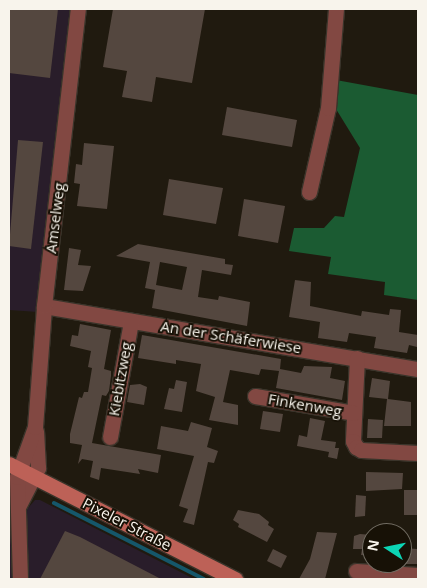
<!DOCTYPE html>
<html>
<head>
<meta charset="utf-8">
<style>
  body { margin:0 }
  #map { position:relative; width:427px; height:588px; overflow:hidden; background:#201a0f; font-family:"Open Sans",sans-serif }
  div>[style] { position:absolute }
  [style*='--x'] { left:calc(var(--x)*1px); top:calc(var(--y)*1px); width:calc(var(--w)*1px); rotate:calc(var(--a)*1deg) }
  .industrial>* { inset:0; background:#291d2a }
  .forest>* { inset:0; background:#1b5b32 }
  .stream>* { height:4px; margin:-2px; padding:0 2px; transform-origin:2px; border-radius:2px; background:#15576a }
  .building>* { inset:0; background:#54473f }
  .roads { filter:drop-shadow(1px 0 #3a342a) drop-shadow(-1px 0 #3a342a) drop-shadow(0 1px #3a342a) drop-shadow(0 -1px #3a342a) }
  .street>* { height:15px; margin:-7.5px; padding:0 7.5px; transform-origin:7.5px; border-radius:7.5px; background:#824842 }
  .secondary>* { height:15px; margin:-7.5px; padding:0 7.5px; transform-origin:7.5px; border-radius:7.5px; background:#bd6157 }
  span { translate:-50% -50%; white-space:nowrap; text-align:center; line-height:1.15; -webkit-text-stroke:4px #171106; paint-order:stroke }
  .street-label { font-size:15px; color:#f8f4ec }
  .frame { position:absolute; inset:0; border:10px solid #f8f4ec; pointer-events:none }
  .north { position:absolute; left:362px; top:523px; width:50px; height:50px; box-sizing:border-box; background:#171106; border:1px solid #716c62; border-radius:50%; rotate:281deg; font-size:14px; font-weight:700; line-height:20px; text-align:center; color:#f8f4ec }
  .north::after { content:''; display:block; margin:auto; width:18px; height:22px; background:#0cd5b5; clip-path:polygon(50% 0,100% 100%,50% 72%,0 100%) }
</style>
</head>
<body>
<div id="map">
  <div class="industrial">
    <div style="clip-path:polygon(9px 9px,71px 9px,38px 312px,9px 310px)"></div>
    <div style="clip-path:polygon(35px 500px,40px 500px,194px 579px,9px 579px,9px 508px,28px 508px)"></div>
  </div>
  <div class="forest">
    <div style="clip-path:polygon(336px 80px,418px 95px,418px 300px,384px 295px,385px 282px,328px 274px,331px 257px,289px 251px,294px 228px,324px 228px,335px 216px,344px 217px,360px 148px,336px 109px)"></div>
  </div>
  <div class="stream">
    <div style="--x:54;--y:503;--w:168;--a:26.9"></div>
  </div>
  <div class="building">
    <div style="clip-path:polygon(9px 9px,58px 9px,50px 78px,9px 73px)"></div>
    <div style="clip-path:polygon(113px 9px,205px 9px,192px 83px,156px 77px,152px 102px,122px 97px,127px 71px,103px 67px)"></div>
    <div style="clip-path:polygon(227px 107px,297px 120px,292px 147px,222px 135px)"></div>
    <div style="clip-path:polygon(18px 140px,43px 142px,31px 249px,9px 246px)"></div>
    <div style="clip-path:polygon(84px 143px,114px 146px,107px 209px,77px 206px,80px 184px,74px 183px,76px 164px,82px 165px)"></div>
    <div style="clip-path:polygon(169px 179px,223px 188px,216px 224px,163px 215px)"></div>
    <div style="clip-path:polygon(244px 199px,285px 206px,278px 243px,238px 236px)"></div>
    <div style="clip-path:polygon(evenodd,138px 244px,225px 259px,225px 264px,233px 265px,231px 275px,202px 270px,198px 297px,218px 300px,219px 296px,250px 302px,247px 326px,152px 308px,155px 290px,145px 288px,150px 262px,116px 256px,138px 244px,160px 262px,187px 267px,182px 290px,156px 285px,160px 262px)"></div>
    <div style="clip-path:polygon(69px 248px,81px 250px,78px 265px,91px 266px,83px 291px,64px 290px)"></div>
    <div style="clip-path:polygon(295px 280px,311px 282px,310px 306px,361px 316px,362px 311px,389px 315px,390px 309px,401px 310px,399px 332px,418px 335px,417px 347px,409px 345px,407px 353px,374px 348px,376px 337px,349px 333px,347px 342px,318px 338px,320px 322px,289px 317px)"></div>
    <div style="clip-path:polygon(80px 324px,111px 330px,104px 369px,111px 371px,111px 376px,109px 391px,106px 396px,102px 395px,92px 443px,161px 455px,158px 473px,138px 469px,140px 474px,101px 468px,99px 480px,90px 477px,93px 461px,82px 459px,78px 464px,82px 445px,70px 443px,70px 434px,79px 397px,82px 398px,84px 392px,88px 392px,92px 368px,88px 367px,91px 351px,70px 346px,72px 335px,78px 336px)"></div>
    <div style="clip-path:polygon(142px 335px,281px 359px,280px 369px,301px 373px,304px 366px,332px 367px,330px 378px,345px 381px,342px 400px,276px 388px,279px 371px,261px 369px,259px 375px,230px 370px,223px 402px,238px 405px,238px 425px,209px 420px,215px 397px,196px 391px,201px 364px,176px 360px,176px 364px,138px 358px)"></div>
    <div style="clip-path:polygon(372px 378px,390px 381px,388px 399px,411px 402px,411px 426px,384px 426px,387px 399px,369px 397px)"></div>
    <div style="clip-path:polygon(176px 380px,187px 382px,182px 412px,164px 409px,169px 388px,174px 389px)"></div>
    <div style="clip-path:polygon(140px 384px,147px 387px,144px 405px,127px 402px,130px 385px)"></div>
    <div style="clip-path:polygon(263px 411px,283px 414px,280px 432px,260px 429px)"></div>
    <div style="clip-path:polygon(310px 418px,325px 421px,321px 440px,336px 442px,335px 448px,339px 448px,337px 459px,328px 457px,329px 452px,297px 446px,299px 435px,307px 437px)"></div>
    <div style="clip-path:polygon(368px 419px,383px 420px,382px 438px,367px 438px)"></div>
    <div style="clip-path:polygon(191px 422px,212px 428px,207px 447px,218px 451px,214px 463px,208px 462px,194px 525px,183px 522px,188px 509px,179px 506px,194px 456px,157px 449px,161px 426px,188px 431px)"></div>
    <div style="clip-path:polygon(366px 472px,403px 473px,402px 489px,366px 491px)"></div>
    <div style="clip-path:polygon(404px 490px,418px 490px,418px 515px,404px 515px)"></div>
    <div style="clip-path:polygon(356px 495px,366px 496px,365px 516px,355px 517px)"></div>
    <div style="clip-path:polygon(238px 510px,259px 514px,269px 522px,268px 525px,274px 529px,267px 542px,238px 527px,239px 524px,233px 520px)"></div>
    <div style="clip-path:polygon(65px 531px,80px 537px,161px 579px,40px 579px)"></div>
    <div style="clip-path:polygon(317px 532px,337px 533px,325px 579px,299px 579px,310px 559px)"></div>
    <div style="clip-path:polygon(360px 534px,372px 535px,372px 556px,361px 555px,362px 549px,353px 549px,354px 536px)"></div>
    <div style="clip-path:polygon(404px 548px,417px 549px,417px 564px,403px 564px)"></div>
    <div style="clip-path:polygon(273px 549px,287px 556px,281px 568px,267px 561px)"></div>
  </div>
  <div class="roads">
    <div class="street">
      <div style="--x:309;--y:192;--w:86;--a:-77.3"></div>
      <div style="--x:328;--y:108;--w:99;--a:-85.4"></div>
      <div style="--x:44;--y:306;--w:379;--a:9.6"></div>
      <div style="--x:357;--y:358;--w:83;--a:92.8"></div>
      <div style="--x:353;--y:441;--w:7;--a:63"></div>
      <div style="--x:356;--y:447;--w:6;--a:31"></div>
      <div style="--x:361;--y:450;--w:57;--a:3"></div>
      <div style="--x:255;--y:396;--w:100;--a:9.7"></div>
      <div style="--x:110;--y:437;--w:118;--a:-79.7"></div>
      <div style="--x:19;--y:505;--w:42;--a:-62.8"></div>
      <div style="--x:38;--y:468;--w:37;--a:-93"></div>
      <div style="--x:356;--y:571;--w:62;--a:3.7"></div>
      <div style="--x:20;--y:579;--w:102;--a:-91.7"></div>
      <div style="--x:17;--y:477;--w:53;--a:-70.2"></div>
      <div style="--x:35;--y:427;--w:121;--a:-85.7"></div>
      <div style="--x:44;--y:306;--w:299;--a:-83.5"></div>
    </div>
    <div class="secondary">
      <div style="--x:9;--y:464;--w:254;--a:27"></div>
    </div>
  </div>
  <div class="street-label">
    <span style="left:55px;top:218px;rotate:-83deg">Amselweg</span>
    <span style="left:231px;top:337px;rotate:9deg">An der Schäferwiese</span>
    <span style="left:120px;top:379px;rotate:-80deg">Kiebitzweg</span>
    <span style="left:305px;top:405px;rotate:10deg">Finkenweg</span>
    <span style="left:127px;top:524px;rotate:27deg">Pixeler Straße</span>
  </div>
  <div class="frame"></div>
  <div class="north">N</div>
</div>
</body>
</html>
